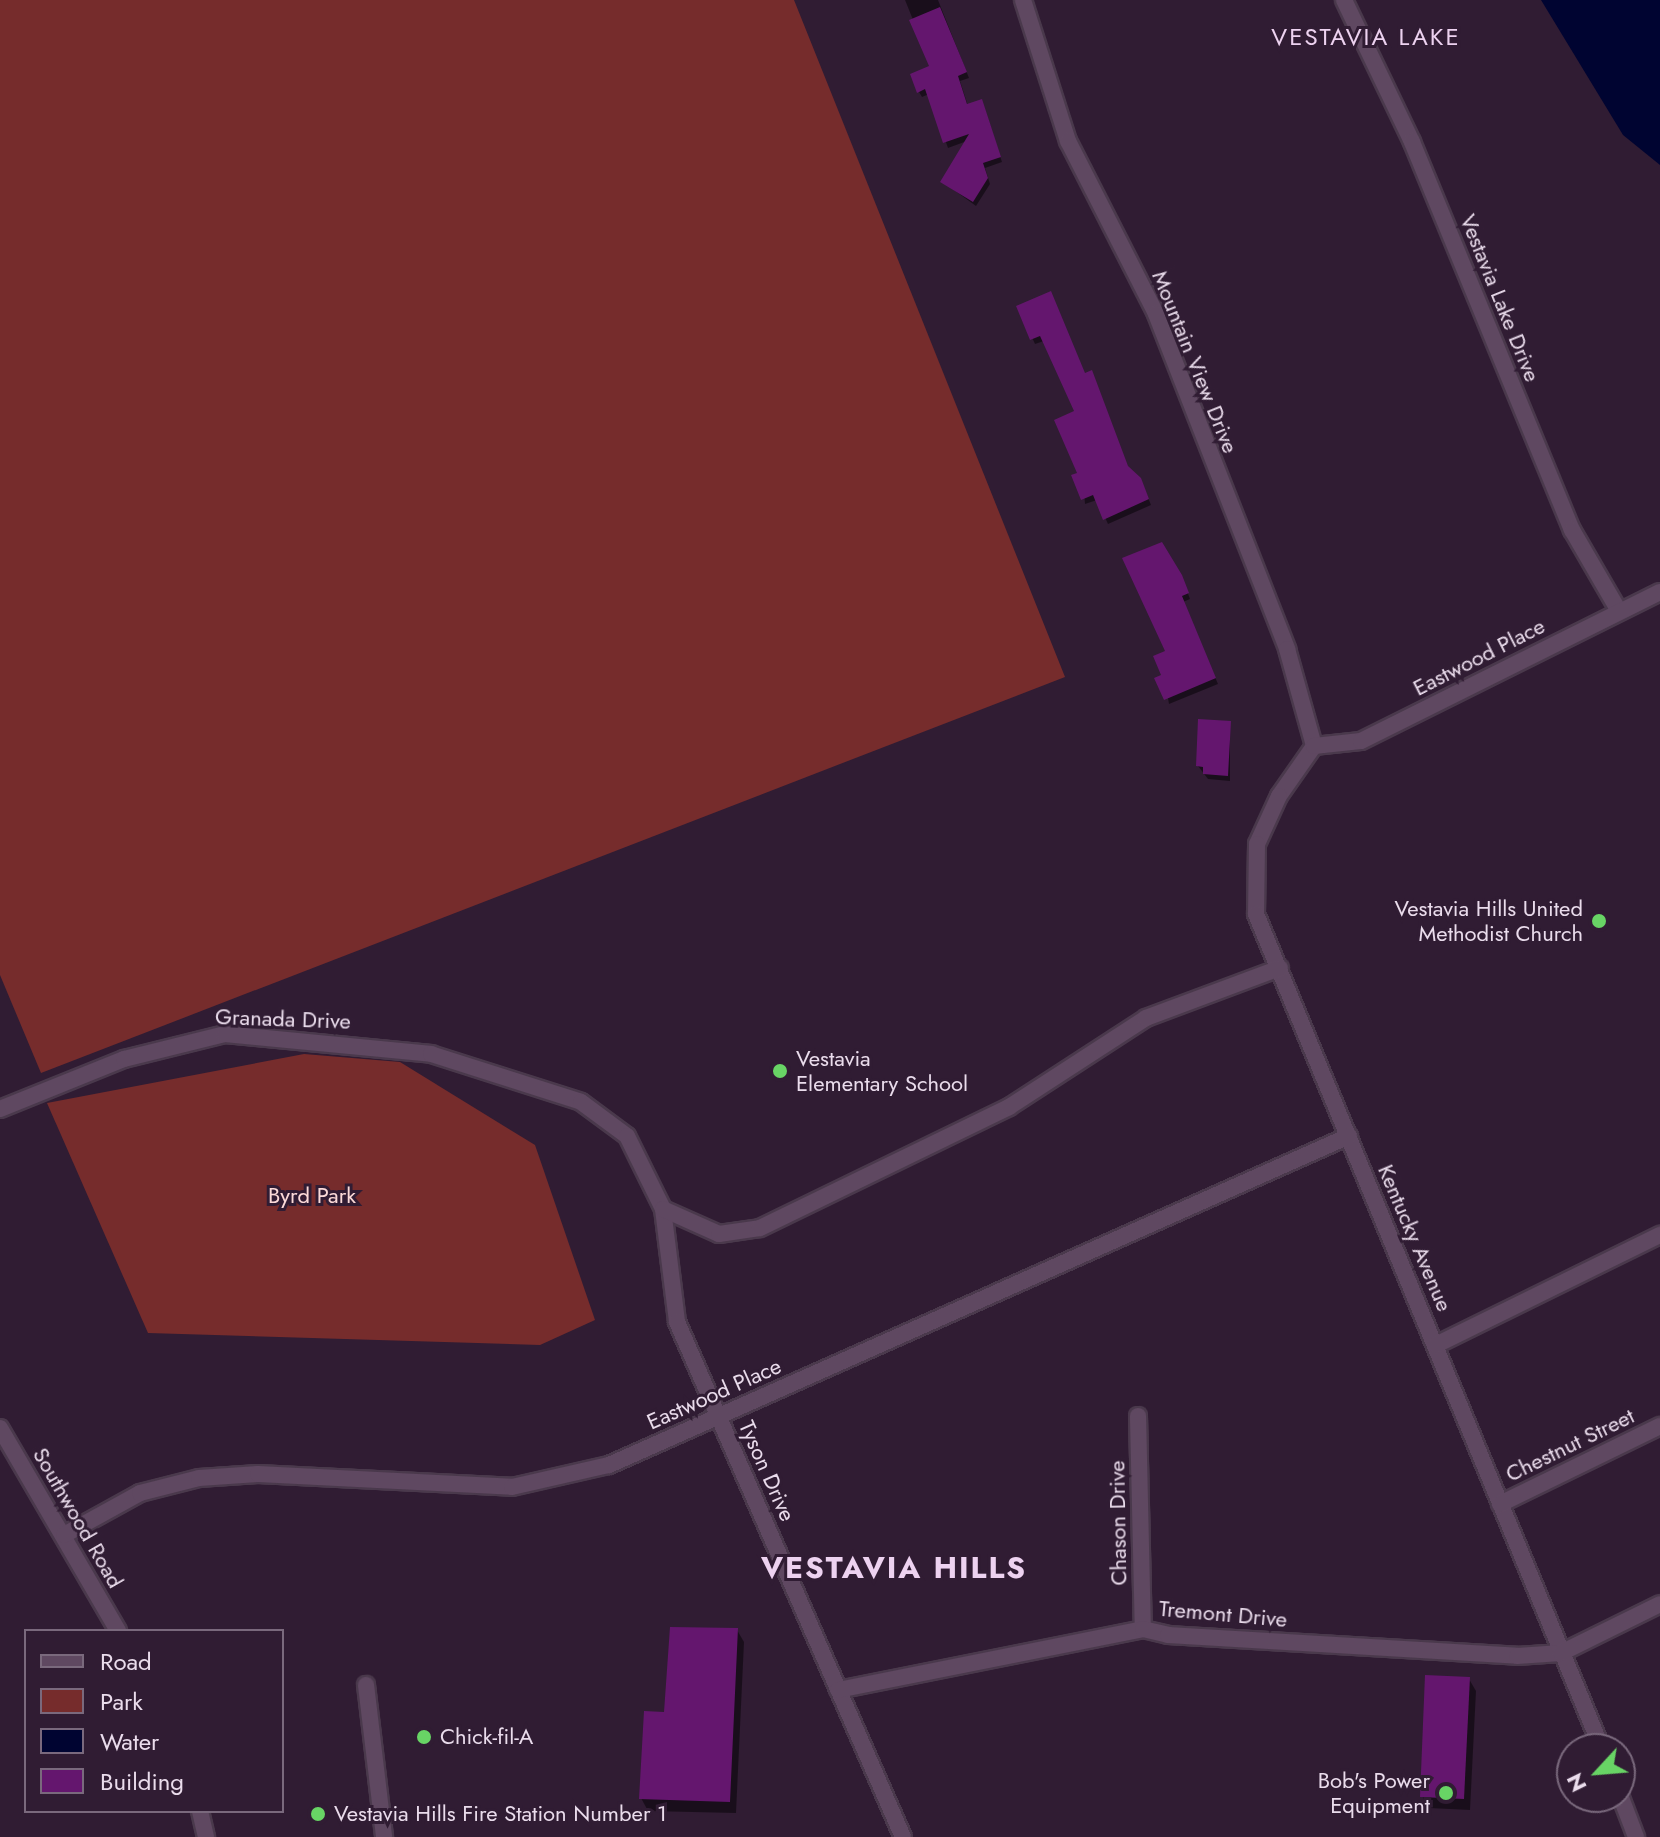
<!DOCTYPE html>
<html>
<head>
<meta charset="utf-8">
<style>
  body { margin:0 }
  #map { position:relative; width:1660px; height:1837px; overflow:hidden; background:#301c33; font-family:Jost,sans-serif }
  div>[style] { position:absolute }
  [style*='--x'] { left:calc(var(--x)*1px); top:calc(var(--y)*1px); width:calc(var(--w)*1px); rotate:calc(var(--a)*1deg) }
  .green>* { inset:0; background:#762c2c }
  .water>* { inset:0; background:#000431 }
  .shadow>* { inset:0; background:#0007 }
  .building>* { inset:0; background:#64166e }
  .roads { filter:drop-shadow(2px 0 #4a394c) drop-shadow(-2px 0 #4a394c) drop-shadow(0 2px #4a394c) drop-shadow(0 -2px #4a394c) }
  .street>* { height:16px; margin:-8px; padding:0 8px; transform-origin:8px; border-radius:8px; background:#5f4861 }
  .dots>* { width:22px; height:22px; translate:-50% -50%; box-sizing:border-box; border:4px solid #301c33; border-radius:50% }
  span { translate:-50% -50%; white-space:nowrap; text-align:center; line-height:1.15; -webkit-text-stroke:6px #301c33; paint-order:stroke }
  .street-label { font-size:22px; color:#eadcec }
  .poi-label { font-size:22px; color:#eadcec }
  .right { translate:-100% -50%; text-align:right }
  .left { translate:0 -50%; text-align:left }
  .park-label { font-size:22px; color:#fbdad8 }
  .neighbourhood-label { font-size:24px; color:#edd2f0; letter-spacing:2px }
  .district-label { font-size:30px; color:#edd2f0; font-weight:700; letter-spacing:2px }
  .legend { position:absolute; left:24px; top:1629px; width:260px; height:184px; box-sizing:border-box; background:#301c33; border:2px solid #7a697d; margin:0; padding:10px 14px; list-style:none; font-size:24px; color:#eadcec }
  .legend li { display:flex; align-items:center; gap:16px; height:40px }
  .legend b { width:40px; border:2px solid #7a697d }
  .north { position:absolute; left:1556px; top:1733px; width:80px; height:80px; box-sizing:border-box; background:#301c33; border:2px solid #7a697d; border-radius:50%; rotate:244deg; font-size:22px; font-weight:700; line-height:32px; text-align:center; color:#eadcec }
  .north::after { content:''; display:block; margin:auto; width:28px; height:36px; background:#68d465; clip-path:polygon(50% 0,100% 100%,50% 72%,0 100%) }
</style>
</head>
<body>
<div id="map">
  <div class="green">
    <div style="clip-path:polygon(0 0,794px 0,1065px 677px,41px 1073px,0 975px)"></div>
    <div style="clip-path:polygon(304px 1054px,400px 1062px,535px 1145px,595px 1320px,540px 1345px,148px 1333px,47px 1103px)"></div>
  </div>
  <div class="water">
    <div style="clip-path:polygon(1541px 0,1660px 0,1660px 165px,1623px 135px)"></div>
  </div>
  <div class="shadow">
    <div style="clip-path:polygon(905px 0,938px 0,969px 78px,960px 81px,968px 106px,984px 107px,1002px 162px,985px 168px,990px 184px,976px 206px,943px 182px,967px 141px,948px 148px,929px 94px,922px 97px,919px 92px,932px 67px)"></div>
    <div style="clip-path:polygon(1018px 307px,1084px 375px,1128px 469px,1143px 485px,1151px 505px,1108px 524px,1097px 500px,1085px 504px,1077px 412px,1044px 341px,1035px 344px)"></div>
    <div style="clip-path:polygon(1184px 583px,1190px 599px,1183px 602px,1218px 684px,1169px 704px,1164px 676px)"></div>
    <div style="clip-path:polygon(1230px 723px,1230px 781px,1208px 779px,1198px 766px)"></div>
    <div style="clip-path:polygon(737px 1630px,744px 1642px,736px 1813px,648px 1811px,641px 1798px,666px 1714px)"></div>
    <div style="clip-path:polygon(1469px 1679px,1476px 1691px,1470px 1810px,1429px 1808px,1422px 1796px)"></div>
  </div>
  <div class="building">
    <div style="clip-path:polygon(940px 7px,967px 72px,958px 76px,967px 104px,982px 99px,1001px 157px,983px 163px,988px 178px,973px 202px,940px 182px,969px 134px,943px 143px,925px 89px,917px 93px,910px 74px,929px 66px,909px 20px)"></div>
    <div style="clip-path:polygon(1051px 291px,1085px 373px,1092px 370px,1128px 466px,1141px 478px,1149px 499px,1103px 520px,1093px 495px,1081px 500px,1071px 475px,1077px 473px,1054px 420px,1074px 411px,1040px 336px,1030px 340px,1016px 306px)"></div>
    <div style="clip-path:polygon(1162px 542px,1182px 575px,1189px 593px,1182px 596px,1216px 678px,1164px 700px,1154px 678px,1161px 675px,1153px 656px,1165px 651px,1122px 558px)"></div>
    <div style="clip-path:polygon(1198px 719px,1231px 721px,1228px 776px,1203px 774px,1203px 767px,1196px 766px)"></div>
    <div style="clip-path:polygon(670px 1627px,738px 1628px,730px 1802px,639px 1799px,644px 1711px,664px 1712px)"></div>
    <div style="clip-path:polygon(1425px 1675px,1470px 1677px,1464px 1799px,1420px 1797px)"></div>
  </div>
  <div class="roads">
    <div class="street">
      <div style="--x:1023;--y:0;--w:148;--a:72.3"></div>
      <div style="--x:1068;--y:141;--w:194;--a:63"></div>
      <div style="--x:1156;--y:314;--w:360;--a:68.6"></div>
      <div style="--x:1287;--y:649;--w:101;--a:74.4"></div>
      <div style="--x:1344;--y:0;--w:157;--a:64.4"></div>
      <div style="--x:1412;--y:142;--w:420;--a:67.6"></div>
      <div style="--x:1572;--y:530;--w:94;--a:59.9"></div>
      <div style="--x:1314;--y:746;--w:61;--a:125"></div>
      <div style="--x:1279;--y:796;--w:53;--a:114.6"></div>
      <div style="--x:1257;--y:844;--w:70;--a:90.8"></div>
      <div style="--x:1256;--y:914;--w:904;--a:67.49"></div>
      <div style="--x:1314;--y:746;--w:47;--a:-6.1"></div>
      <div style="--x:1361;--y:741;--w:334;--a:-26.5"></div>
      <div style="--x:0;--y:1109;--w:134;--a:-22"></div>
      <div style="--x:124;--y:1059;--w:104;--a:-13.9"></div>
      <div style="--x:225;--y:1034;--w:207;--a:5.5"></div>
      <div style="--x:431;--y:1054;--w:157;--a:17.7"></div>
      <div style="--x:581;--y:1102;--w:57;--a:36.5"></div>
      <div style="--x:627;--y:1136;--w:81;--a:63.7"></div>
      <div style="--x:663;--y:1209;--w:114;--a:82.9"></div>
      <div style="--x:677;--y:1322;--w:562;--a:66.31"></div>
      <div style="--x:663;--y:1209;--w:61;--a:24.1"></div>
      <div style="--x:719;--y:1234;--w:41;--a:-8.3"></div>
      <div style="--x:760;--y:1228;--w:277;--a:-25.9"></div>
      <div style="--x:1009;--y:1107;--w:163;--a:-33"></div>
      <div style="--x:1146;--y:1018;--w:143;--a:-20.5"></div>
      <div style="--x:1436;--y:1345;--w:250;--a:-26.2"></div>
      <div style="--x:1138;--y:1416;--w:213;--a:88.7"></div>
      <div style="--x:0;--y:1428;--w:235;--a:59.8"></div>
      <div style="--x:1500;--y:1504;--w:178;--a:-26"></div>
      <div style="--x:64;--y:1535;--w:87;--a:-28.9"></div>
      <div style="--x:140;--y:1493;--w:61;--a:-14.3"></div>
      <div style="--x:199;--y:1478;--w:59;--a:-3.9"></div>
      <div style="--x:258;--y:1474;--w:254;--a:2.9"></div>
      <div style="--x:512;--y:1487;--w:99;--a:-12.8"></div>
      <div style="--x:609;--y:1465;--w:810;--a:-23.97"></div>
      <div style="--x:366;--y:1685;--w:153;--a:83.2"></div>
      <div style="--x:838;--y:1690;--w:311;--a:-11.3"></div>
      <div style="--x:1143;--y:1629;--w:26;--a:13"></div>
      <div style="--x:1168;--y:1635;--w:350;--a:3.4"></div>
      <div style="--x:1517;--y:1656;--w:44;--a:-3.9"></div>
      <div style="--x:1561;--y:1653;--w:110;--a:-26.3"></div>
      <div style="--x:1620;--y:1795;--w:45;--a:69.1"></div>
      <div style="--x:200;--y:1811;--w:27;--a:77"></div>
    </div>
  </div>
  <div class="dots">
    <div style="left:1599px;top:921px;background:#68d465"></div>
    <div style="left:780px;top:1071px;background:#68d465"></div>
    <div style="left:424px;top:1737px;background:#68d465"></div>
    <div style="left:1446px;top:1793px;background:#68d465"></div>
    <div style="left:318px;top:1814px;background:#68d465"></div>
  </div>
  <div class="street-label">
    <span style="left:1500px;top:298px;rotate:68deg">Vestavia Lake Drive</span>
    <span style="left:1195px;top:362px;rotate:68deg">Mountain View Drive</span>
    <span style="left:1479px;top:657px;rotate:-27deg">Eastwood Place</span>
    <span style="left:283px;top:1019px;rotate:2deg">Granada Drive</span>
    <span style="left:1415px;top:1238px;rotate:67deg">Kentucky Avenue</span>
    <span style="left:714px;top:1394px;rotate:-24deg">Eastwood Place</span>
    <span style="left:1570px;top:1445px;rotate:-26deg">Chestnut Street</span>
    <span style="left:767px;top:1471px;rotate:66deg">Tyson Drive</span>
    <span style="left:78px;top:1518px;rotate:60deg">Southwood Road</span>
    <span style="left:1118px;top:1523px;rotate:-91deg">Chason Drive</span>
    <span style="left:1223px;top:1614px;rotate:5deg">Tremont Drive</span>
  </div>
  <div class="poi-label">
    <span class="right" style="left:1583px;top:921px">Vestavia Hills United<br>Methodist Church</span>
    <span class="left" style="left:796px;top:1071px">Vestavia<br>Elementary School</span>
    <span class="left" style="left:440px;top:1737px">Chick-fil-A</span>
    <span class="right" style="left:1430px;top:1793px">Bob's Power<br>Equipment</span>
    <span class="left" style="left:334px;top:1814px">Vestavia Hills Fire Station Number 1</span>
  </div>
  <div class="park-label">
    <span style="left:312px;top:1196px">Byrd Park</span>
  </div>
  <div class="neighbourhood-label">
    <span style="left:1366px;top:37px">VESTAVIA LAKE</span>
  </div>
  <div class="district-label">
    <span style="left:894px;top:1568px">VESTAVIA HILLS</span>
  </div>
  <ul class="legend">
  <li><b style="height:10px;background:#5f4861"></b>Road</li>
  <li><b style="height:22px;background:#762c2c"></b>Park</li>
  <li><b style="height:22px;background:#000431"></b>Water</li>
  <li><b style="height:22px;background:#64166e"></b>Building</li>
  </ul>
  <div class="north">N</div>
</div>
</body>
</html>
